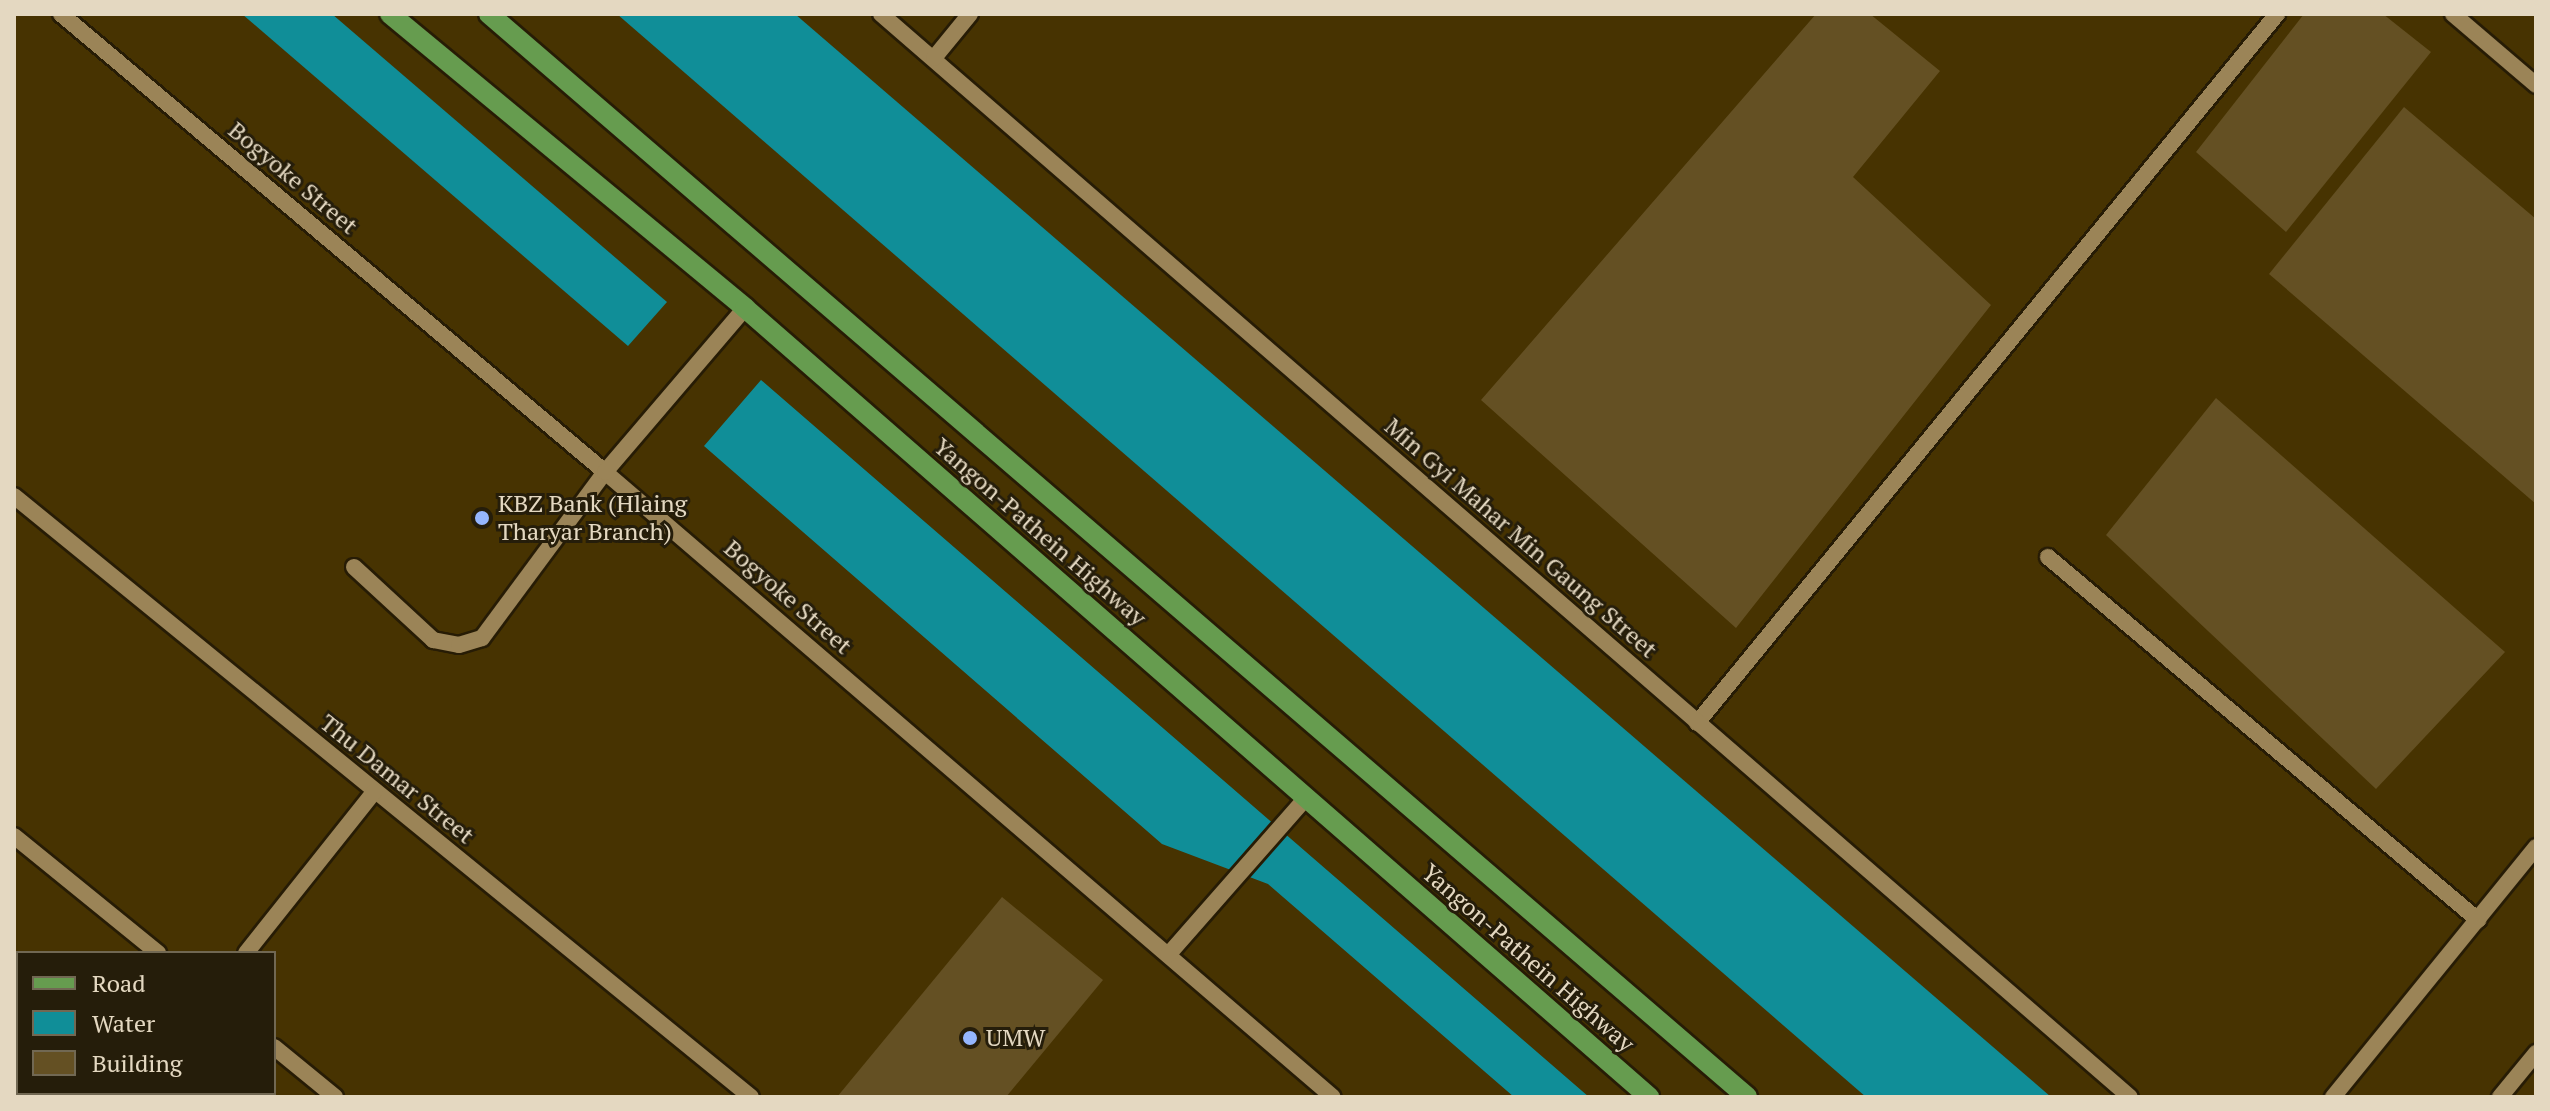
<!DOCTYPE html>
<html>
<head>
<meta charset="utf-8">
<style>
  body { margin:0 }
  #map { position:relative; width:2550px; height:1111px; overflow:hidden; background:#473301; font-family:"PT Serif",serif }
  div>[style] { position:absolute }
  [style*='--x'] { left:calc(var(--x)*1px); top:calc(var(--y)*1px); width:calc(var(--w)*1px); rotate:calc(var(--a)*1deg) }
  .water>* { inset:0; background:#108e98 }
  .building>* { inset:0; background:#645023 }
  .roads { filter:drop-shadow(2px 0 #271c05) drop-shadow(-2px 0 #271c05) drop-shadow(0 2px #271c05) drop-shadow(0 -2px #271c05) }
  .lane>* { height:16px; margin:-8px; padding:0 8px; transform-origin:8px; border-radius:8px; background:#9b8457 }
  .street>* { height:16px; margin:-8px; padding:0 8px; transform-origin:8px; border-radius:8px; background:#9b8457 }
  .primary>* { height:20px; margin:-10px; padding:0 10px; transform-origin:10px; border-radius:10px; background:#669c4f }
  .dots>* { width:22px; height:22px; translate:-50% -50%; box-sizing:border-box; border:4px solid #251d0a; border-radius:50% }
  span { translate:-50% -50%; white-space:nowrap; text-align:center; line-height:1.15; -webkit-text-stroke:6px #251d0a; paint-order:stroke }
  .street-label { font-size:24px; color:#e4d8c1 }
  .poi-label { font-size:24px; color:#e4d8c1 }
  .left { translate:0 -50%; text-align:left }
  .frame { position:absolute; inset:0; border:16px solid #e4d8c1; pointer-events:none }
  .legend { position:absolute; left:16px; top:951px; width:260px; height:144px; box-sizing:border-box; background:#251d0a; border:2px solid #716853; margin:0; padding:10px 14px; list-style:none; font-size:24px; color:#e4d8c1 }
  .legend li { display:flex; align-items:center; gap:16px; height:40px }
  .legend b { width:40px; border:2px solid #716853 }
</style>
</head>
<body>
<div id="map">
  <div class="water">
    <div style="clip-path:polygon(242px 14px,332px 14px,667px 302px,628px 346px)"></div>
    <div style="clip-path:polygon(617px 14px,795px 14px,2051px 1097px,1866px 1097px)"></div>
    <div style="clip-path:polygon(761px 380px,1589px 1097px,1514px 1097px,1268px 884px,1162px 844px,704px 446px)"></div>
  </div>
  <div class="building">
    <div style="clip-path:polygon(1816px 14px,1870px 14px,1940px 71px,1853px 177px,1991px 305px,1736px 628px,1481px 400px)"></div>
    <div style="clip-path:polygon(2304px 14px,2383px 14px,2431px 52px,2286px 232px,2196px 152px)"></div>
    <div style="clip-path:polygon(2404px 107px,2536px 219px,2536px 504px,2269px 274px)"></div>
    <div style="clip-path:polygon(2216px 398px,2505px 652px,2376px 789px,2106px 535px)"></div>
    <div style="clip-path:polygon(1002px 897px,1103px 980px,1006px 1097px,837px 1097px)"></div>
  </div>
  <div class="roads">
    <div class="lane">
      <div style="--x:354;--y:567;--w:108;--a:42.7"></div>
      <div style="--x:433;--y:640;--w:26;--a:11"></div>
      <div style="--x:459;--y:645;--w:24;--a:-17"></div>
      <div style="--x:482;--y:638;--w:207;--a:-53.5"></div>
      <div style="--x:1697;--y:723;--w:916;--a:-50.71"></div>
      <div style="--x:2500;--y:1097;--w:57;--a:-50.7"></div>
    </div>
    <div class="street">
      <div style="--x:61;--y:14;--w:711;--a:40.09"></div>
      <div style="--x:605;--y:472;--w:959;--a:40.65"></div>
      <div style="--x:881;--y:14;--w:1653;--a:40.93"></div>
      <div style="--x:2453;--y:14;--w:109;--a:40.5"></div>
      <div style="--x:934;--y:58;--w:57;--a:-50.7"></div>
      <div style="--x:605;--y:472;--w:216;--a:-49.5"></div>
      <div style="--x:14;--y:496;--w:951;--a:39.2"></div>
      <div style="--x:2048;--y:557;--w:563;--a:40.17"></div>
      <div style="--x:14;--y:836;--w:186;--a:39.1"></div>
      <div style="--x:246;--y:953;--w:206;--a:-51.5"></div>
      <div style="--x:1168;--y:955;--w:208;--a:-48.7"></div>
      <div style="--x:274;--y:1047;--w:79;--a:39.3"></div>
      <div style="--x:120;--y:1097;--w:6;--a:-45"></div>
      <div style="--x:2333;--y:1097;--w:322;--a:-50.9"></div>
    </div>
    <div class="primary">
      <div style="--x:390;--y:14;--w:461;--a:39.6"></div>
      <div style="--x:745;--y:308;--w:1200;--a:41.11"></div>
      <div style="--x:489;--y:14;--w:1660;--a:40.72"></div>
    </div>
  </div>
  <div class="dots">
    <div style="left:482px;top:518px;background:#95b6fd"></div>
    <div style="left:970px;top:1038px;background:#95b6fd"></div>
  </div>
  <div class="street-label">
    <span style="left:293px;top:178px;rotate:40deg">Bogyoke Street</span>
    <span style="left:1040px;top:532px;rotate:41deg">Yangon-Pathein Highway</span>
    <span style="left:1521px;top:538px;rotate:41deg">Min Gyi Mahar Min Gaung Street</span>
    <span style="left:788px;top:597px;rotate:41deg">Bogyoke Street</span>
    <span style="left:397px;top:779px;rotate:39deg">Thu Damar Street</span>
    <span style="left:1528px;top:958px;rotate:41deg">Yangon-Pathein Highway</span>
  </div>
  <div class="poi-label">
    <span class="left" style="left:498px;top:518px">KBZ Bank (Hlaing<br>Tharyar Branch)</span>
    <span class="left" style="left:986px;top:1038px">UMW</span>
  </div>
  <div class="frame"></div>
  <ul class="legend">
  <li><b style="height:10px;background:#669c4f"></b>Road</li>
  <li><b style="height:22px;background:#108e98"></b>Water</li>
  <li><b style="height:22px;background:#645023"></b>Building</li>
  </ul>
</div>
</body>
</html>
